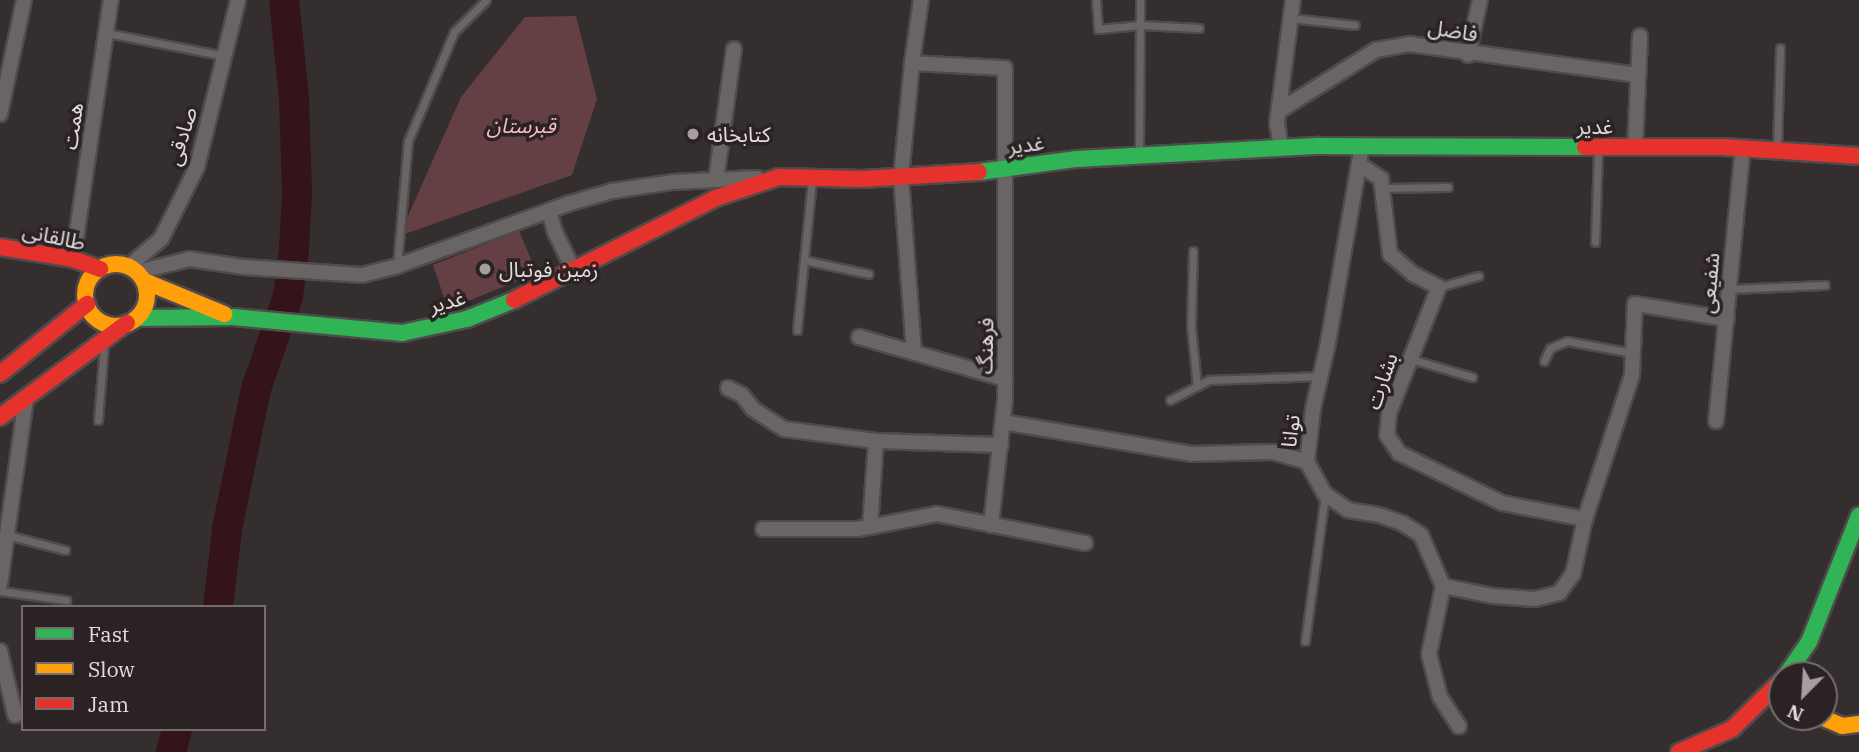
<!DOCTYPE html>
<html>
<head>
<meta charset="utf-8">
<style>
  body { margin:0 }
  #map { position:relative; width:1859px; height:752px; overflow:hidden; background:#342e2f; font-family:"IBM Plex Serif","Noto Sans Arabic",serif }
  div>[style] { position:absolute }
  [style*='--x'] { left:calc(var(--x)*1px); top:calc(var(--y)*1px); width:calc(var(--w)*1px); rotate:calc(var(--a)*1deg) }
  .green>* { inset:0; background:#644045 }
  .river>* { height:30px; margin:-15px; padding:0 15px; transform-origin:15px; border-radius:15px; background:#35131a }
  .roads { filter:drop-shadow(2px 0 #4f4a4b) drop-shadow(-2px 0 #4f4a4b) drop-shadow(0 2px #4f4a4b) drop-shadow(0 -2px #4f4a4b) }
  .lane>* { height:7px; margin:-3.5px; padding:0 3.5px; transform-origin:3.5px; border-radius:3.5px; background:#696565 }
  .street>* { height:14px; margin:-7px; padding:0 7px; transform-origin:7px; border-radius:7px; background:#696565 }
  .fast>* { height:16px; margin:-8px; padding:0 8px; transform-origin:8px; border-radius:8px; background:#30b455 }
  .slow>* { height:16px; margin:-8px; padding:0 8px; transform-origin:8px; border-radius:8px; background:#ff9f0a }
  .slow>.ring { margin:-8px; padding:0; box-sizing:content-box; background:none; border:16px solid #ff9f0a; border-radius:50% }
  .jam>* { height:16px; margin:-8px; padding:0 8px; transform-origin:8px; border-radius:8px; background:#e5322d }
  .dots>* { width:19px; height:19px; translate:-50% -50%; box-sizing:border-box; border:4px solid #2b2223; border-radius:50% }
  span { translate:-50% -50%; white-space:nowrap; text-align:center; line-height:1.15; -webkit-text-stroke:7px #2b2223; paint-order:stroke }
  .street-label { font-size:21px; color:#e2dcdd }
  .park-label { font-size:21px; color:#f8bbc3; font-style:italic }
  .poi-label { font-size:21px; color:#e2dcdd }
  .left { translate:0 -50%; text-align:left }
  .legend { position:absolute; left:21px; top:605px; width:245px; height:126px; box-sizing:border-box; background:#2b2223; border:2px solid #746c6d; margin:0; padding:9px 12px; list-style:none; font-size:21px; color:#e2dcdd }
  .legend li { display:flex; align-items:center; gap:14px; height:35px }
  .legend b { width:35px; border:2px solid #746c6d }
  .north { position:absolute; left:1768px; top:661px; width:70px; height:70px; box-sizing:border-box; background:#2b2223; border:2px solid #746c6d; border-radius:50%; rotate:204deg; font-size:19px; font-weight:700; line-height:28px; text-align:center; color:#e2dcdd }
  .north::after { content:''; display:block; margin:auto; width:24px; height:32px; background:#a59fa0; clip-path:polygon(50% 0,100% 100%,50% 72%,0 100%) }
</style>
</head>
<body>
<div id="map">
  <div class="green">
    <div style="clip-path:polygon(576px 16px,597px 99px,572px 175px,399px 236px,461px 97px,525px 17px)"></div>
    <div style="clip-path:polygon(519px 231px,537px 273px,448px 309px,433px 265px)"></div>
  </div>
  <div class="river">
    <div style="--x:218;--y:607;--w:79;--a:-83.4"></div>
    <div style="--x:227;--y:529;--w:143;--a:-78.3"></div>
    <div style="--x:256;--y:389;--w:98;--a:-71"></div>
    <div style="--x:288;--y:296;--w:47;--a:-82.7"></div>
    <div style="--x:294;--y:249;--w:56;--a:-86.9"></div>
    <div style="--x:297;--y:193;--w:95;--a:-91.8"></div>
    <div style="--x:294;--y:98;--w:99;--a:-95.8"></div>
    <div style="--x:171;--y:752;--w:24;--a:-75"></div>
  </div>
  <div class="roads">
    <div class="lane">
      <div style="--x:1096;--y:0;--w:29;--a:86"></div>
      <div style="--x:1098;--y:29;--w:43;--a:-5.3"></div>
      <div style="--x:1141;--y:25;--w:58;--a:3"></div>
      <div style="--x:1290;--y:18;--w:65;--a:6.1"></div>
      <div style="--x:107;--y:33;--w:120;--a:11"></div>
      <div style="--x:1777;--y:149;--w:101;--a:-88.3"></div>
      <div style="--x:1139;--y:152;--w:152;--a:-89.6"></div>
      <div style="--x:1382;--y:188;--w:66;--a:-0.9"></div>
      <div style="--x:1595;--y:242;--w:91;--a:-88.1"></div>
      <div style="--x:1193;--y:251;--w:75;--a:91.5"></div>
      <div style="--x:1191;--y:326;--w:60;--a:84.3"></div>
      <div style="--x:804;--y:260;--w:66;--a:12.2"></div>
      <div style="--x:397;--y:266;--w:125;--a:-85"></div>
      <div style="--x:408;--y:141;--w:118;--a:-67.1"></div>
      <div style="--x:454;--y:32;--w:45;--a:-45"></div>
      <div style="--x:1439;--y:287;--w:41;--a:-15.8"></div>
      <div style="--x:1729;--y:289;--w:96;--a:-2.4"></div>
      <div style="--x:797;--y:330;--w:152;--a:-84.3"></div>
      <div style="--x:1411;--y:359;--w:64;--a:16.4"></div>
      <div style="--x:1544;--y:361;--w:14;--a:-65"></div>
      <div style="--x:1550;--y:348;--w:18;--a:-22"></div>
      <div style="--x:1567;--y:341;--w:67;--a:10.3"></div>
      <div style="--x:1170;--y:400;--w:44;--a:-27.1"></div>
      <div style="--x:1209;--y:380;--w:112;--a:-2"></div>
      <div style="--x:98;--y:420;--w:74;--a:-85.4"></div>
      <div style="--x:7;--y:535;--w:60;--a:14.5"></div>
      <div style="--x:0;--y:591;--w:67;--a:7.8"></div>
      <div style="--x:1305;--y:641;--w:147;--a:-82.2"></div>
    </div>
    <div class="street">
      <div style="--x:1468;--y:55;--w:56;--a:-77.7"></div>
      <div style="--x:912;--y:63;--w:93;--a:3.1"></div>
      <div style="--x:1005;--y:68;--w:332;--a:90"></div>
      <div style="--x:1005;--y:400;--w:126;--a:96.4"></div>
      <div style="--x:1279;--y:111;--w:115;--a:-32.2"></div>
      <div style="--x:1376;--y:50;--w:34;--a:-10"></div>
      <div style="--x:1409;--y:44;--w:231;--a:7.7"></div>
      <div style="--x:0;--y:114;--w:116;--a:-78.1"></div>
      <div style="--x:1362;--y:146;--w:200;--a:99.8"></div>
      <div style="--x:1328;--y:343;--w:68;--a:102.8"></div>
      <div style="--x:1313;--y:409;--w:53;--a:96.5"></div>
      <div style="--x:1307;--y:462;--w:37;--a:61"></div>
      <div style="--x:1325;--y:494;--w:28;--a:35"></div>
      <div style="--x:1348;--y:510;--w:31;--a:9"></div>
      <div style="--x:1379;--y:515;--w:24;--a:19"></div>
      <div style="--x:1402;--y:523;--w:22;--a:32"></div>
      <div style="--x:1421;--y:535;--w:56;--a:66.7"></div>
      <div style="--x:1443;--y:586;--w:69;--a:101.6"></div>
      <div style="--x:1429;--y:654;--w:44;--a:75.7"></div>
      <div style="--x:1440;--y:697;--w:35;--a:57"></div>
      <div style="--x:1635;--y:147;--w:111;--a:-87.4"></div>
      <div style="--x:1281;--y:148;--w:25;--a:-99"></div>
      <div style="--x:1277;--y:123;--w:124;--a:-82.6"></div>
      <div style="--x:1359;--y:164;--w:27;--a:34"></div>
      <div style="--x:1381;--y:179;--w:76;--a:83.2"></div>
      <div style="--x:1390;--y:254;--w:30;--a:41"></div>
      <div style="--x:1413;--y:274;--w:29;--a:27"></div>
      <div style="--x:1439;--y:287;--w:136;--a:111.6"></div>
      <div style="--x:1389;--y:413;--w:22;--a:95"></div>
      <div style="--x:1387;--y:435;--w:22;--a:56"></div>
      <div style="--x:1399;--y:453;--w:114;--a:25.9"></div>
      <div style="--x:1502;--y:503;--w:85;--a:10.9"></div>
      <div style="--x:716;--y:180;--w:132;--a:-82.2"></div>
      <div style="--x:549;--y:211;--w:22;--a:74"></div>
      <div style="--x:555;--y:232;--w:43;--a:64"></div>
      <div style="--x:73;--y:259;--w:262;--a:-81.7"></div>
      <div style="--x:129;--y:266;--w:42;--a:-40.2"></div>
      <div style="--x:161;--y:239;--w:80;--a:-63.4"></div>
      <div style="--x:197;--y:167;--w:172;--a:-76.2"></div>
      <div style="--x:138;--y:272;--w:53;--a:-14.3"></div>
      <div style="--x:189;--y:259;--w:56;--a:8.3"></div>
      <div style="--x:244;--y:267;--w:118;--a:3.9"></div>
      <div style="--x:362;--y:275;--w:36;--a:-14"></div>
      <div style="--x:397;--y:266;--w:181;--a:-20"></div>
      <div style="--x:567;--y:204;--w:47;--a:-16.1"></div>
      <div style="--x:612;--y:191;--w:62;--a:-8.4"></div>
      <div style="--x:673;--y:182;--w:84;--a:-2.7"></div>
      <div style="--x:859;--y:337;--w:152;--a:16"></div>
      <div style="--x:914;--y:353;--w:176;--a:-94.2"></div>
      <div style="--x:901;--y:177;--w:115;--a:-84.5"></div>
      <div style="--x:912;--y:63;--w:64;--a:-81.9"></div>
      <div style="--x:728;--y:388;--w:16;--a:27"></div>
      <div style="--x:742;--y:395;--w:18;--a:52"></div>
      <div style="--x:753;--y:409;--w:37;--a:33"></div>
      <div style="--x:784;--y:429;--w:93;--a:7.4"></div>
      <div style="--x:876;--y:441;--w:125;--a:1.8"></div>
      <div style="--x:1716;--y:421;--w:274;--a:-84.4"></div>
      <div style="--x:1003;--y:422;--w:192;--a:9.6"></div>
      <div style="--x:1192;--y:454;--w:81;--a:-1.4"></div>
      <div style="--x:1273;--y:452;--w:35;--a:16"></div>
      <div style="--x:870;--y:527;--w:86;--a:-86"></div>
      <div style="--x:763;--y:529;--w:95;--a:0"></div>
      <div style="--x:858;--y:529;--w:80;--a:-10.8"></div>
      <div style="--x:937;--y:514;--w:151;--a:11.1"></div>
      <div style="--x:0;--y:584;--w:188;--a:-82"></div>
      <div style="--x:1443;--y:586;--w:51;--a:11.3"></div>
      <div style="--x:1493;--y:596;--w:42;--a:4.1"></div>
      <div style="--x:1535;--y:599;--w:25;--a:-14"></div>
      <div style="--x:1559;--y:593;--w:24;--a:-54"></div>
      <div style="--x:1573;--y:574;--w:56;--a:-77.7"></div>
      <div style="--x:1585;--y:519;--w:151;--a:-71.9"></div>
      <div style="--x:1632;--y:375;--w:71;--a:-87.6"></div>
      <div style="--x:1635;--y:304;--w:93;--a:9.3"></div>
      <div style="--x:0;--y:651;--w:66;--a:76.8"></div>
    </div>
    <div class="fast">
      <div style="--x:979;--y:172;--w:99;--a:-7.6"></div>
      <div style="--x:1077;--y:159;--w:243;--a:-3.1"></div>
      <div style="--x:1320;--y:146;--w:265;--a:0.2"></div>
      <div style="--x:136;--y:318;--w:97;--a:-0.6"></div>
      <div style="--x:233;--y:317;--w:170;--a:5.4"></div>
      <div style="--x:402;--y:333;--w:66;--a:-12.2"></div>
      <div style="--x:467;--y:319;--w:51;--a:-22"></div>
      <div style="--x:1786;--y:675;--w:40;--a:-55.1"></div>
      <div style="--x:1809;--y:642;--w:136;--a:-68.4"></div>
    </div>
    <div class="slow">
      <div class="ring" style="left:85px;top:264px;width:46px;height:46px"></div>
      <div style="--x:144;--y:281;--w:87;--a:22.4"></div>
      <div style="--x:1821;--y:717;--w:23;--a:23"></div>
      <div style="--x:1842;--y:726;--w:17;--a:-7"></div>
    </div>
    <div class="jam">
      <div style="--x:1585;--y:147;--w:138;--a:0"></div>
      <div style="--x:1723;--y:147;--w:136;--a:3.8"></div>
      <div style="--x:0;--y:247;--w:74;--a:9.3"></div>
      <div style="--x:73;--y:259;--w:29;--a:20"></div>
      <div style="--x:514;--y:300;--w:226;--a:-26.8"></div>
      <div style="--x:716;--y:198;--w:66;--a:-18.4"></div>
      <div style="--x:779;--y:177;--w:83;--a:1.4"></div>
      <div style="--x:862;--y:179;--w:117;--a:-3.4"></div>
      <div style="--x:0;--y:374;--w:112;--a:-38.8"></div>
      <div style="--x:0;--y:417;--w:158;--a:-36.5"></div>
      <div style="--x:1679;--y:752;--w:58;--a:-23.5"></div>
      <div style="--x:1732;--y:729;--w:70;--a:-44.4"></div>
    </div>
  </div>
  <div class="dots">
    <div style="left:693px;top:134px;background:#a59fa0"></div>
    <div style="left:485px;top:269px;background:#a59fa0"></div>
  </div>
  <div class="street-label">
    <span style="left:1453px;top:30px;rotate:9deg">فاضل</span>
    <span style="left:72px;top:126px;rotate:-82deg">همت</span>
    <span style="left:1595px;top:126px">غدیر</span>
    <span style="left:181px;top:136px;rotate:-73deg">صادقی</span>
    <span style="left:1026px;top:144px;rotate:-7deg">غدیر</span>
    <span style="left:54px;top:236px;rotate:12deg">طالقانی</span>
    <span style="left:1709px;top:283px;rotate:-85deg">شفیعی</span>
    <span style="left:447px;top:301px;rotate:-15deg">غدیر</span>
    <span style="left:985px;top:346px;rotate:-89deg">فرهنگ</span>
    <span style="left:1381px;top:381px;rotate:-71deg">بشارت</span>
    <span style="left:1290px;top:431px;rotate:-83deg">توانا</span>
  </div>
  <div class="park-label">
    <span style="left:521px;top:125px">قبرستان</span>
  </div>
  <div class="poi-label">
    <span class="left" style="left:707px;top:134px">کتابخانه</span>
    <span class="left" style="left:499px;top:269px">زمین فوتبال</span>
  </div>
  <ul class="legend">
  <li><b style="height:9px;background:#30b455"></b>Fast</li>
  <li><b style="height:9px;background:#ff9f0a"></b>Slow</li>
  <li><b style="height:9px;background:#e5322d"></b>Jam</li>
  </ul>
  <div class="north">N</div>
</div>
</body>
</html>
